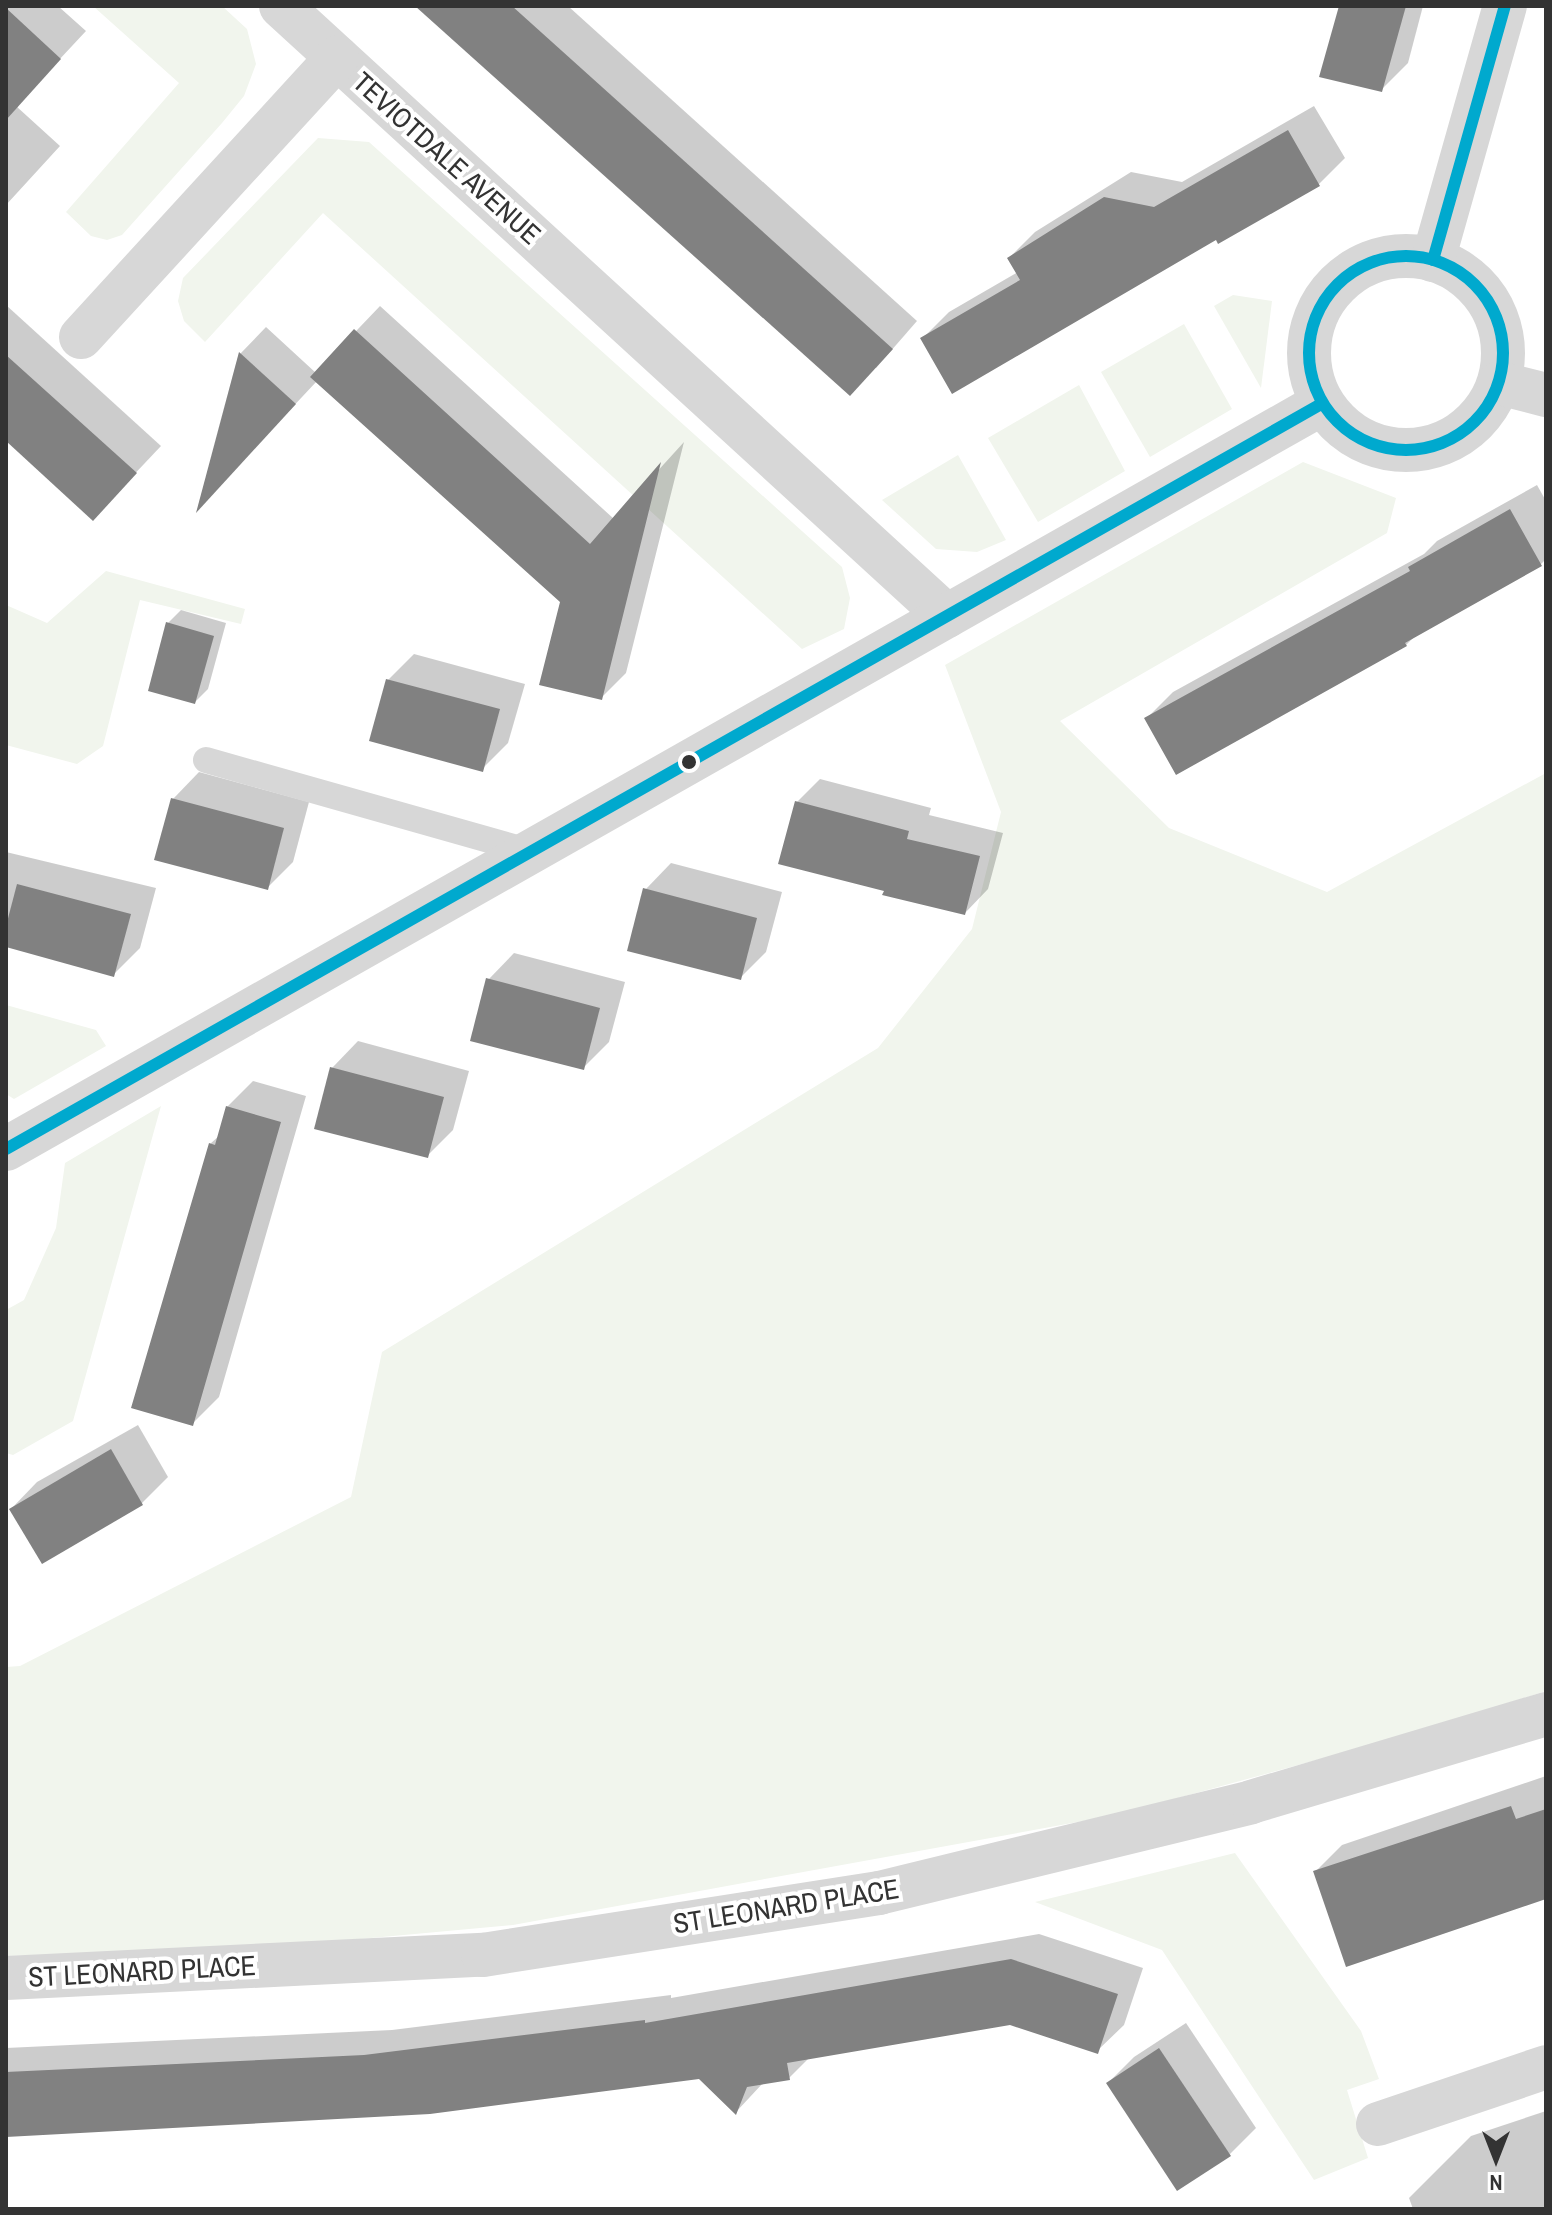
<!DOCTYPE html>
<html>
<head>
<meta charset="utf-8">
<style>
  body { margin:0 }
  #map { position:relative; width:1552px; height:2215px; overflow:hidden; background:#fff; font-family:"Archivo Narrow",sans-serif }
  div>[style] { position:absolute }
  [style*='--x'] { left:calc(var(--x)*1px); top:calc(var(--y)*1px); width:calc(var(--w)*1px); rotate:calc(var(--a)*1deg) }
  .green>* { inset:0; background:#f1f5ed }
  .shadow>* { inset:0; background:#0003 }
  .building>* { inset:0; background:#818181 }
  .service>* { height:26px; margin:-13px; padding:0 13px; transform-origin:13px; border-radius:13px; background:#d7d7d7 }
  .minor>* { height:44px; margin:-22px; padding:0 22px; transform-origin:22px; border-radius:22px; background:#d7d7d7 }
  .minor>.ring { margin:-22px; padding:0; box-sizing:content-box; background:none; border:44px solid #d7d7d7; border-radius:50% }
  .bus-1>* { height:12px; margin:-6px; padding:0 6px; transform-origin:6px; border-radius:6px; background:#00a9ce }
  .bus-1>.ring { margin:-6px; padding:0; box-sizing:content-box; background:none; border:12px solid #00a9ce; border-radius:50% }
  .dots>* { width:22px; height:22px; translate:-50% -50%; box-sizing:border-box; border:4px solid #fff; border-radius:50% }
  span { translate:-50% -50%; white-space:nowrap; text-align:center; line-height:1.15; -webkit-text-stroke:8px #fff; paint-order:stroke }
  .street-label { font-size:28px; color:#333 }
  .frame { position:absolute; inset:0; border:8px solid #333; pointer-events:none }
  .north { position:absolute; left:1456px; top:2119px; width:80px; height:80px; -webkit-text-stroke:6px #fff; paint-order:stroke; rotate:180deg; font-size:22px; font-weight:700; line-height:32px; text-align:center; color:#333 }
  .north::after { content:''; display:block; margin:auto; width:28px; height:36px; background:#333; clip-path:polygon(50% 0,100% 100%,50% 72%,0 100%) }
</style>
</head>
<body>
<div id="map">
  <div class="green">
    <div style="clip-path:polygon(93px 6px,222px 6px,247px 29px,256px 64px,244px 96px,222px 123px,122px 235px,107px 240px,91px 236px,66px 212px,179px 83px)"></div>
    <div style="clip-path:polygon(318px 138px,369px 142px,842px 567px,850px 598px,844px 629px,802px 649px,323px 213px,205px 342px,184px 321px,178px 301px,183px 278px)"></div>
    <div style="clip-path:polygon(1233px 295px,1272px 301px,1261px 388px,1214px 306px)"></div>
    <div style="clip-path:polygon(1184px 324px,1232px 409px,1150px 457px,1101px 372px)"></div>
    <div style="clip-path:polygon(1079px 385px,1125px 471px,1038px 522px,988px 438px)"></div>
    <div style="clip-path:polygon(958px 455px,1006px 540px,977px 552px,936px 549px,882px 500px)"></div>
    <div style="clip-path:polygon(1303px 462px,1396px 498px,1387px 533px,1060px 721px,1169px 828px,1327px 892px,1546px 773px,1546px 1691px,1393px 1739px,1116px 1815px,513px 1925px,239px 1950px,6px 1956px,6px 1667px,20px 1666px,351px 1497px,382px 1352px,878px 1048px,972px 929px,1001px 812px,945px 665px)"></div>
    <div style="clip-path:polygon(106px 571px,245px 609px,241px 624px,140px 600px,103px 746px,77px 764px,6px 745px,6px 605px,47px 623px)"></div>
    <div style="clip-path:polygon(6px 1005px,96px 1030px,106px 1046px,14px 1099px,6px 1094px)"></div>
    <div style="clip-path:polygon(161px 1106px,73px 1421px,13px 1455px,6px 1453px,6px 1310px,24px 1300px,56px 1228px,65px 1163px)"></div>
    <div style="clip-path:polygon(1235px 1853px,1361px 2031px,1379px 2079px,1347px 2090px,1368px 2158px,1314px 2180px,1162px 1950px,1035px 1902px)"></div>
  </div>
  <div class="shadow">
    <div style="clip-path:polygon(6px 6px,58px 6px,86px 31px,16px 106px,60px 146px,6px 205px)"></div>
    <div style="clip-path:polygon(420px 6px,568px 6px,917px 321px,876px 368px)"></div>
    <div style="clip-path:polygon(1340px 6px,1423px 6px,1408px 63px,1382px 89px)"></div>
    <div style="clip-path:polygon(1314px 106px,1345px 158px,1319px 184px,1217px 238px,923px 338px,949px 312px,1018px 272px,1009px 258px,1035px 232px,1131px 172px,1182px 182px)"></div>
    <div style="clip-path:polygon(6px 305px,161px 446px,93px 518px,6px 439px)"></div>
    <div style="clip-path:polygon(380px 306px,614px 519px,684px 442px,626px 673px,601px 698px,562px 602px,317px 381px,200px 506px,241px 353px,266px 327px,316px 373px)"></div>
    <div style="clip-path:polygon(1537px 485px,1546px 501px,1546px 559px,1541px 564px,1417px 634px,1406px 645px,1176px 772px,1147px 718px,1173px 692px,1424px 554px,1437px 541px)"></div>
    <div style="clip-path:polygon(181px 610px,226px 623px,208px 689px,195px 702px,168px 623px)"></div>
    <div style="clip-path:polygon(414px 654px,525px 684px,508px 743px,482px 769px,388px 680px)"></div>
    <div style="clip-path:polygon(199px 772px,309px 802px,293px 862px,267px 888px,173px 799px)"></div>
    <div style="clip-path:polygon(820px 779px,931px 808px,929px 815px,1003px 833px,988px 889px,965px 913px,886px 890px,797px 802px)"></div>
    <div style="clip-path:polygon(6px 852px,156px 888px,140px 948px,114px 974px,6px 945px)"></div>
    <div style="clip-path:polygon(671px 863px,782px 892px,766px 952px,740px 978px,645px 890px)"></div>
    <div style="clip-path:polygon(514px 953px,625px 982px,609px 1042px,583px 1068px,488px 980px)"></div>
    <div style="clip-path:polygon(358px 1041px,469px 1071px,453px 1130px,427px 1156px,316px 1127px,332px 1068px)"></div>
    <div style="clip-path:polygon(253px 1081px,306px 1096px,219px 1397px,193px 1423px,210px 1144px,220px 1135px,227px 1107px)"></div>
    <div style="clip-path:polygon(138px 1425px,168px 1477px,142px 1503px,11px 1509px,37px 1482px)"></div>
    <div style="clip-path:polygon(1546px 1776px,1546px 1898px,1316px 1871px,1342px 1845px)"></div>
    <div style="clip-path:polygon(1039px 1934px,1143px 1968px,1124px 2025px,1097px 2051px,1011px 2023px,810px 2057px,789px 2078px,763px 2083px,736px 2112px,700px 2077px,6px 2135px,6px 2048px,392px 2030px,671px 1995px,671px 1998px)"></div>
    <div style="clip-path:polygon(1186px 2023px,1256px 2128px,1230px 2154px,1108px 2083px,1134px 2057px)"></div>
    <div style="clip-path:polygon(1546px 2111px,1546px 2209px,1413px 2209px,1409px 2198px,1471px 2136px)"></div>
  </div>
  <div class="building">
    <div style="clip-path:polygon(415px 6px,512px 6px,893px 349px,850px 396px)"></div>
    <div style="clip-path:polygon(1339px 6px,1406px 6px,1382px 92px,1319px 77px)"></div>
    <div style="clip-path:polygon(6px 8px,61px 59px,6px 120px)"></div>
    <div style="clip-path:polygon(1288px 130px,1320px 186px,1218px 244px,1216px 240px,952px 394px,920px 338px,1020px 280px,1007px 258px,1104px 197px,1154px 207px)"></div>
    <div style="clip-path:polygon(354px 329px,590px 544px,661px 462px,602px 700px,539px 685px,560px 602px,310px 377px)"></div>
    <div style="clip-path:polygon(239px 352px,296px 404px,196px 513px)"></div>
    <div style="clip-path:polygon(6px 355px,137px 473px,93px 521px,6px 441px)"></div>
    <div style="clip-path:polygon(1510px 509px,1542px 566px,1405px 643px,1407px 646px,1176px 775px,1144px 718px,1410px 571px,1408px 567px)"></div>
    <div style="clip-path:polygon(166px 622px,214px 636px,195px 704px,148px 691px)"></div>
    <div style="clip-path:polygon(386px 679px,500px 709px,483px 772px,369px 741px)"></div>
    <div style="clip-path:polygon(171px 798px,284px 828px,268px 890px,154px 860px)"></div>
    <div style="clip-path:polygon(795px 801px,909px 831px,907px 839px,980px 856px,965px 915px,882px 895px,884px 891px,778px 864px)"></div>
    <div style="clip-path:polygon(17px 884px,131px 914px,114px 977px,6px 947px,6px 926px)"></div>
    <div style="clip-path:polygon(643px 888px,757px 918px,741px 980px,627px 951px)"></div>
    <div style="clip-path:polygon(486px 978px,600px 1008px,584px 1070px,470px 1041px)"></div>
    <div style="clip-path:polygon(330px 1067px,444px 1097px,428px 1158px,314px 1129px)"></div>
    <div style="clip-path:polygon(226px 1106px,281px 1122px,193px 1426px,131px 1408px,209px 1143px,215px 1145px)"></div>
    <div style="clip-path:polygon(111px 1449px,143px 1505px,42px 1564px,9px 1509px)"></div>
    <div style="clip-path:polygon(1511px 1806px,1516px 1819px,1546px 1809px,1546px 1899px,1346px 1967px,1313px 1871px)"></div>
    <div style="clip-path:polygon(1011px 1959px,1118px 1994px,1098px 2054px,1010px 2025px,787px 2063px,790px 2080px,747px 2087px,736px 2115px,699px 2079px,430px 2114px,6px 2137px,6px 2072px,364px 2055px,645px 2020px,645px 2023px)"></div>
    <div style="clip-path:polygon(1159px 2048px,1231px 2156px,1177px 2191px,1106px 2083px)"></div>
  </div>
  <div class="service">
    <div style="--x:206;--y:760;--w:338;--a:15.8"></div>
  </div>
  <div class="minor">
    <div style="--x:281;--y:6;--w:903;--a:42.49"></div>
    <div class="ring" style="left:1309px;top:256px;width:150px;height:150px"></div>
    <div style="--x:1433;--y:260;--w:264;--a:-74.2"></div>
    <div style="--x:81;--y:337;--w:379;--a:-47.5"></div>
    <div style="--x:1499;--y:383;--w:49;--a:14.3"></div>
    <div style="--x:6;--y:1149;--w:1511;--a:-29.53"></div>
    <div style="--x:6;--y:1978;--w:478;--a:-2.8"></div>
    <div style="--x:483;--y:1955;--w:401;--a:-8.9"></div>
    <div style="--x:879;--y:1893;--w:383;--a:-13.7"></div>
    <div style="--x:1251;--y:1802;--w:308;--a:-16.6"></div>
    <div style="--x:1378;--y:2124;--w:177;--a:-18.7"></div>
  </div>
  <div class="bus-1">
    <div class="ring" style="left:1309px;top:256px;width:182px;height:182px"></div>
    <div style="--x:1433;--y:260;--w:264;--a:-74.2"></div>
    <div style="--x:6;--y:1149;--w:1511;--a:-29.53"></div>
  </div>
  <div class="dots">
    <div style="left:689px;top:762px;background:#333"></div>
  </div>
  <div class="street-label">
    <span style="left:447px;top:158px;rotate:42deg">TEVIOTDALE AVENUE</span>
    <span style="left:786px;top:1906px;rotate:-9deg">ST LEONARD PLACE</span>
    <span style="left:142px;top:1971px;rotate:-3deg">ST LEONARD PLACE</span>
  </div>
  <div class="frame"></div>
  <div class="north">N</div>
</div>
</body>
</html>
